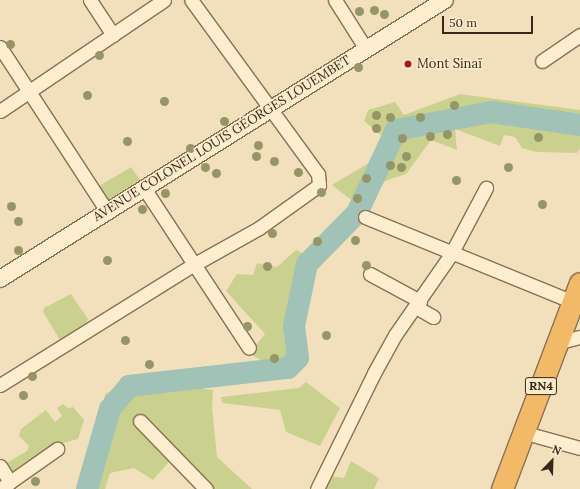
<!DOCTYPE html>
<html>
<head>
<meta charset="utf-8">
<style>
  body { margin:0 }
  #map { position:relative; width:580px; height:489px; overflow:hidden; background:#f2e0bc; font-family:Lora,serif }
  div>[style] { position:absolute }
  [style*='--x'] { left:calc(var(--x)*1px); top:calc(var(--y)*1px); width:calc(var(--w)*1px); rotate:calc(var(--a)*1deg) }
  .green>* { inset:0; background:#cad18f }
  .river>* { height:22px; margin:-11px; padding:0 11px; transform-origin:11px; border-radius:11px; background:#a0c2b7 }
  .roads { filter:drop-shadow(1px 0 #8b7054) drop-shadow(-1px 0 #8b7054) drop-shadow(0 1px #8b7054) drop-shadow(0 -1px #8b7054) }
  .minor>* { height:13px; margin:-6.5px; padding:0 6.5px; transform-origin:6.5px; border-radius:6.5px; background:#fceecf }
  .tertiary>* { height:16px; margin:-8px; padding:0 8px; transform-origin:8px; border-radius:8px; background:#fceecf }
  .trunk>* { height:21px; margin:-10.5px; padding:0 10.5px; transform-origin:10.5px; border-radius:10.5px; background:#f2ba68 }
  .trees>* { width:9px; height:9px; margin:-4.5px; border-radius:50%; background:#969566 }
  .dots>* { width:11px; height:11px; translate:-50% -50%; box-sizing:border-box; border:2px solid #f9ebcc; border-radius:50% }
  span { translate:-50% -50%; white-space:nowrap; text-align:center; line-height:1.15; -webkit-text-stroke:3px #f9ebcc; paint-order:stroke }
  .shield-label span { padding:1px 3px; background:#f9ebcc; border:1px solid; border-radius:3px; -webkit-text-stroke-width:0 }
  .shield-label { font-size:12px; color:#38281a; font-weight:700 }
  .poi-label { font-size:13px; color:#38281a }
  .left { translate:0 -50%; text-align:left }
  .street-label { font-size:13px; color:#38281a }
  .north { position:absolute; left:532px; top:441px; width:40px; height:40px; -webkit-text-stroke:3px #f9ebcc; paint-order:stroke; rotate:23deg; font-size:11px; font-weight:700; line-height:16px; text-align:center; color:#38281a }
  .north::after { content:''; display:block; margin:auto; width:14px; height:18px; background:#38281a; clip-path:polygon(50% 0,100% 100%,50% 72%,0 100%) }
  .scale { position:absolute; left:442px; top:16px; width:91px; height:18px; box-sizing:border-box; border:2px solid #38281a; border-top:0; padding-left:5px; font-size:12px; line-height:14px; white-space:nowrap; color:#38281a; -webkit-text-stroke:3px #f9ebcc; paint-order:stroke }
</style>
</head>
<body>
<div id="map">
  <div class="green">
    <div style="clip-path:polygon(460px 94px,580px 110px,580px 148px,577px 153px,536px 152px,522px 148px,515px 137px,504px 135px,500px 146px,455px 129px,457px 150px,431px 140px,406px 174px,385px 181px,364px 210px,332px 185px,377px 158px,382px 149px,381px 135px,364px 121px,368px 110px,395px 102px,404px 115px)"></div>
    <div style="clip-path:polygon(131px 167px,140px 180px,106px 201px,96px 188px)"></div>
    <div style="clip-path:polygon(296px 250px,304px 254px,295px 280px,288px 316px,294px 352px,269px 365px,249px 353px,265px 334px,226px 291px,237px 274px,253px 275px,257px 263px,277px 267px)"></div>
    <div style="clip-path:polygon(71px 294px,88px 319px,86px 324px,60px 340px,43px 312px,44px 308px)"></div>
    <div style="clip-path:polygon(127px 382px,170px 393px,188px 387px,213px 390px,212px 408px,217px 457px,252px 489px,213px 489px,141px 415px,136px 419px,169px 462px,166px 465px,153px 480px,134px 468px,110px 473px,105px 489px,78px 489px,78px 482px,98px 429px,105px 394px)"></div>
    <div style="clip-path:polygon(306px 382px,340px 408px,320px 446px,286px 432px,280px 410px,222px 403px,221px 397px,299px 388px)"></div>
    <div style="clip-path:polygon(63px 404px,68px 408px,73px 407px,84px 420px,78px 439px,59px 444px,13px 475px,5px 464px,27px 451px,29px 446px,19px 436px,21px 429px,46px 410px,55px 422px,62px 416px,57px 408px)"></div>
    <div style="clip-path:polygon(351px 461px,379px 478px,374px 489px,324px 489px,330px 476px,344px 478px)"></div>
  </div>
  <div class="river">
    <div style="--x:87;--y:489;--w:83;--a:-74"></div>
    <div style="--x:110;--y:409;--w:30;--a:-50"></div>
    <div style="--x:129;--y:386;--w:160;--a:-6.5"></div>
    <div style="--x:288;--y:368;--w:14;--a:-45"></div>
    <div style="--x:298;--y:358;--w:32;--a:-97"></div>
    <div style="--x:294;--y:326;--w:63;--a:-78.2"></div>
    <div style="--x:307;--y:264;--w:71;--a:-45.6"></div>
    <div style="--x:357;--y:213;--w:92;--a:-64.8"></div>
    <div style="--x:396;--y:130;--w:97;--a:-10.7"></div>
    <div style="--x:491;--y:112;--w:90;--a:8.3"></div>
  </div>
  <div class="roads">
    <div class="minor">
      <div style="--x:90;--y:0;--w:42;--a:56.7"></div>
      <div style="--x:335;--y:0;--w:58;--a:57.7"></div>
      <div style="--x:0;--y:47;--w:196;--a:56.9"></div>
      <div style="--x:542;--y:61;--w:46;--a:-34.4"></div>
      <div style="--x:0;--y:111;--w:198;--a:-34.1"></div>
      <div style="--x:144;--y:188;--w:191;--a:56.7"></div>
      <div style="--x:365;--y:217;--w:225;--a:22.2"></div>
      <div style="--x:370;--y:274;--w:57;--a:28.4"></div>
      <div style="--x:416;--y:307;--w:20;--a:30"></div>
      <div style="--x:557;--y:343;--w:24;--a:-15"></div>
      <div style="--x:0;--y:385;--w:227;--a:-31.9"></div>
      <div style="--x:193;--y:265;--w:76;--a:-29.3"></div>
      <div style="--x:259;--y:228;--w:74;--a:-35.6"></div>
      <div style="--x:319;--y:185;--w:11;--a:-95"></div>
      <div style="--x:318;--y:174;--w:215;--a:-126.1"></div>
      <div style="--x:140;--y:421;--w:95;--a:45.9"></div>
      <div style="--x:522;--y:432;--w:60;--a:15.4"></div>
      <div style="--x:0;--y:466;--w:19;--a:58"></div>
      <div style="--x:0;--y:489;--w:70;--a:-35.1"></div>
      <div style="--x:317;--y:489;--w:129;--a:-63.8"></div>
      <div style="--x:374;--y:373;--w:43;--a:-61.1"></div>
      <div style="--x:395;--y:335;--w:98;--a:-55.3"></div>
      <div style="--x:451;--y:254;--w:75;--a:-62.1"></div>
    </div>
    <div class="tertiary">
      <div style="--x:0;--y:279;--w:525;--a:-32.09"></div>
    </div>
    <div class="trunk">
      <div style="--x:502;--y:489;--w:220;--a:-69.3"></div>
    </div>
  </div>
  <div class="trees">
    <div style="left:374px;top:10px"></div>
    <div style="left:359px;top:11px"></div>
    <div style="left:384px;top:14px"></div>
    <div style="left:10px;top:44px"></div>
    <div style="left:99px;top:55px"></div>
    <div style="left:358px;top:67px"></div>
    <div style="left:87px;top:95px"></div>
    <div style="left:164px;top:101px"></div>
    <div style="left:454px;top:105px"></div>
    <div style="left:376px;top:115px"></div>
    <div style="left:390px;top:117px"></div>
    <div style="left:420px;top:117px"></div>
    <div style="left:224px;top:121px"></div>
    <div style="left:376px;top:128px"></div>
    <div style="left:447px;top:134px"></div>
    <div style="left:430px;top:136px"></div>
    <div style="left:538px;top:137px"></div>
    <div style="left:402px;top:138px"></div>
    <div style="left:127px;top:141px"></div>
    <div style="left:258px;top:145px"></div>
    <div style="left:190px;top:148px"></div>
    <div style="left:256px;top:156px"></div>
    <div style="left:406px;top:156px"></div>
    <div style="left:274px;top:161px"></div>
    <div style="left:390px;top:165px"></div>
    <div style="left:205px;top:167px"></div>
    <div style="left:401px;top:167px"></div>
    <div style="left:508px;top:167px"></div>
    <div style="left:298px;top:172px"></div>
    <div style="left:216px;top:173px"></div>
    <div style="left:366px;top:178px"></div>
    <div style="left:456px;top:180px"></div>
    <div style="left:321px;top:192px"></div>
    <div style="left:165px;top:193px"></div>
    <div style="left:357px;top:198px"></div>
    <div style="left:542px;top:204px"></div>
    <div style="left:11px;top:206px"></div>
    <div style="left:142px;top:209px"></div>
    <div style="left:18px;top:221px"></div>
    <div style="left:272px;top:233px"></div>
    <div style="left:355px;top:240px"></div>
    <div style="left:317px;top:241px"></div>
    <div style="left:18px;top:250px"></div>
    <div style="left:107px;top:260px"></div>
    <div style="left:366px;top:265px"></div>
    <div style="left:267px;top:266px"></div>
    <div style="left:247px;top:326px"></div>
    <div style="left:326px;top:335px"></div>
    <div style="left:125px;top:340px"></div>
    <div style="left:274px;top:358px"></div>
    <div style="left:149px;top:364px"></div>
    <div style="left:32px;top:376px"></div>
    <div style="left:23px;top:395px"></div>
    <div style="left:35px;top:481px"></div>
  </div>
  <div class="dots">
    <div style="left:408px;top:64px;background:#9f1e22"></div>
  </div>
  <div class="shield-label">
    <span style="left:541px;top:386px">RN4</span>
  </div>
  <div class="poi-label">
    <span class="left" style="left:417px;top:64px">Mont Sinaï</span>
  </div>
  <div class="street-label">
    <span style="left:222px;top:139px;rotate:-32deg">AVENUE COLONEL LOUIS GÉORGES LOUEMBET</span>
  </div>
  <div class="north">N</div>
  <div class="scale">50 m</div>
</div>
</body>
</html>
